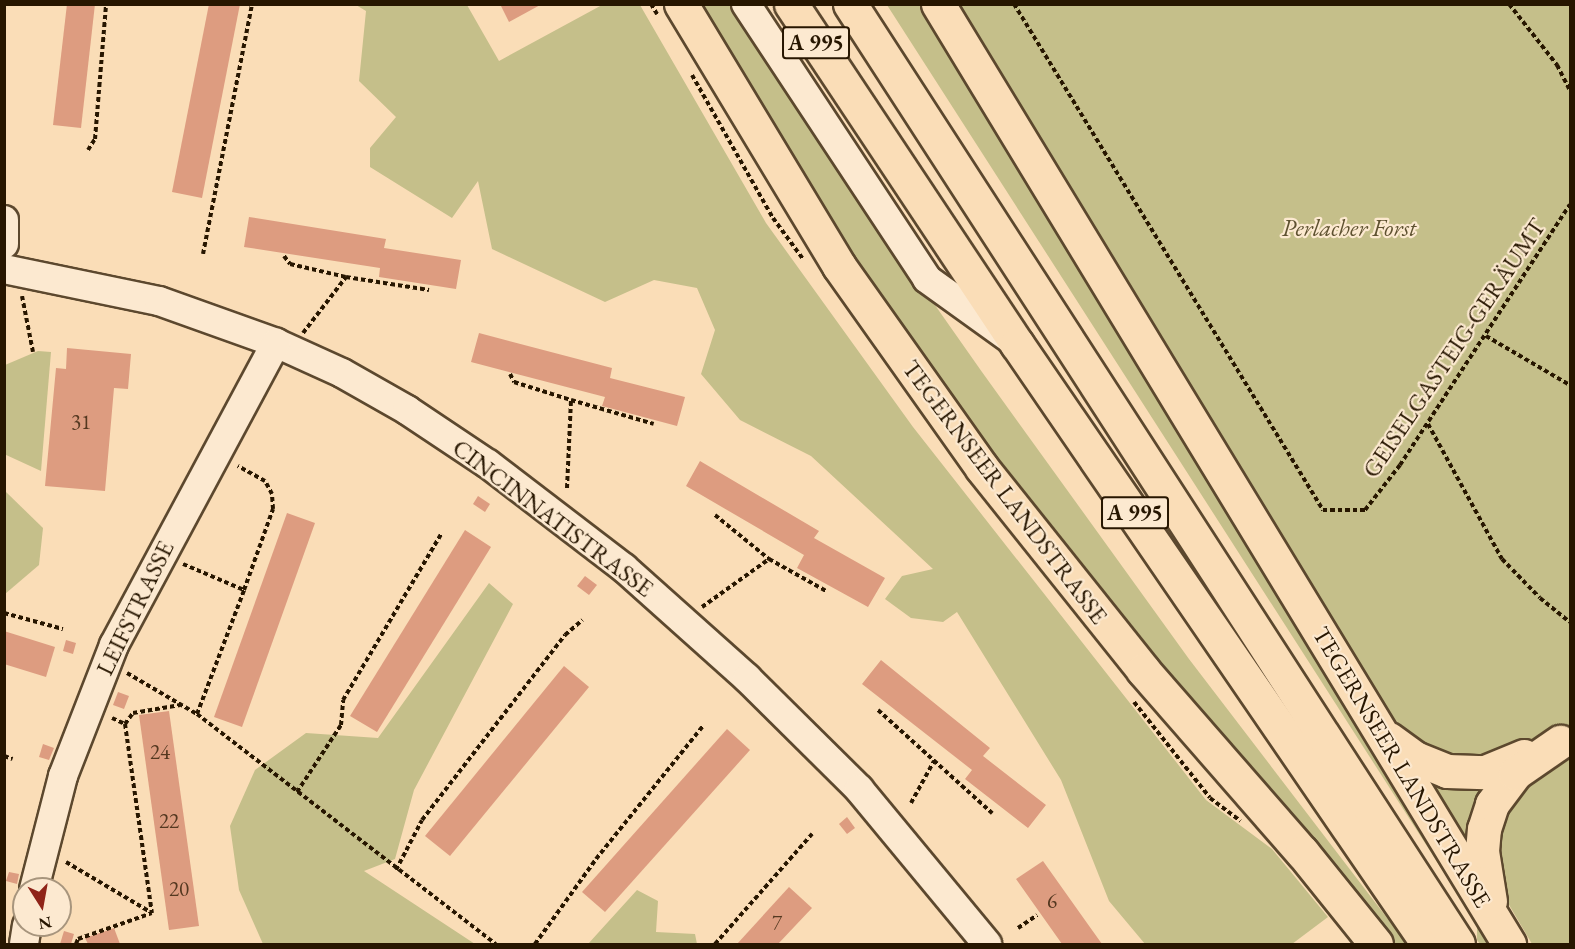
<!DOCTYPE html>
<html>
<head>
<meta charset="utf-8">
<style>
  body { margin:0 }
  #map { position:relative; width:1575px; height:949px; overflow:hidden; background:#faddb7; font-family:"EB Garamond",serif }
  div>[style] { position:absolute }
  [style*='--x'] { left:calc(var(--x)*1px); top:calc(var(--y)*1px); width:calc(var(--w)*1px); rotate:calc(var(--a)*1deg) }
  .green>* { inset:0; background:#c5bf8a }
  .building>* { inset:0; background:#dd9c80 }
  .path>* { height:4px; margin-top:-2px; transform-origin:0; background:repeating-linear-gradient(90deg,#271600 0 4.5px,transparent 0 7.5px) }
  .roads { filter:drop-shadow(2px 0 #5c482e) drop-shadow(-2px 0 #5c482e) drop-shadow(0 2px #5c482e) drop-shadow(0 -2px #5c482e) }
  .minor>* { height:28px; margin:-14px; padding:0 14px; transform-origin:14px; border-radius:14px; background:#fce9d0 }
  .major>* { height:33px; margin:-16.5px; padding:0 16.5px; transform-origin:16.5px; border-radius:16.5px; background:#faddb7 }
  .highway>* { height:33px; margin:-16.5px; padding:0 16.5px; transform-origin:16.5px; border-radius:16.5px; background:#faddb7 }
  span { translate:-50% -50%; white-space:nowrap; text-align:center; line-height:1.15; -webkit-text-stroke:4.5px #fce9d0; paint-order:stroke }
  .number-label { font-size:21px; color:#543820 }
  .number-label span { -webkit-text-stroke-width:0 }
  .shield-label span { padding:2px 4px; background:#fce9d0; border:2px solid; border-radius:4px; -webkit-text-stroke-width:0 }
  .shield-label { font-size:22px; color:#271600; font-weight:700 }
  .park-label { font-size:24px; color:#5e5130; font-style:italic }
  .street-label { font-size:24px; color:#271600 }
  .frame { position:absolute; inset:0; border:6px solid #271600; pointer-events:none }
  .north { position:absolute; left:12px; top:877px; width:60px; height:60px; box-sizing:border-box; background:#fce9d0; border:2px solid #a7957d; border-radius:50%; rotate:169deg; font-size:16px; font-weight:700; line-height:24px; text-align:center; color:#271600 }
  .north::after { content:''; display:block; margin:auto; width:21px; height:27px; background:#8f2418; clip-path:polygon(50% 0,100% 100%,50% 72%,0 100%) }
</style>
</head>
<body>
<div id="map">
  <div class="green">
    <div style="clip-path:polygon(356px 5px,467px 5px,499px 61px,602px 5px,640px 5px,766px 223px,913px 427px,1206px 800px,1272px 849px,1328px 917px,1292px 944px,1145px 944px,1109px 901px,1061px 780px,957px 612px,943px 622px,911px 618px,885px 599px,902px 576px,933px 569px,811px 456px,740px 420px,701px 374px,715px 330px,697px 288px,654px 280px,605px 302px,492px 249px,478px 181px,452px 218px,370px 167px,370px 148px,396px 117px,359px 81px,366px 11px)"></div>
    <div style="clip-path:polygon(698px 5px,731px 5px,805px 120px,982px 372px,1189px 659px,1407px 944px,1391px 944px,1092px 585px,917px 352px,776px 138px)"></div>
    <div style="clip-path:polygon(887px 5px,923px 5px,1497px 944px,1480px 944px,1477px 940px,1477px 924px)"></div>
    <div style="clip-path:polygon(953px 5px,1570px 5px,1570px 727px,1558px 728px,1509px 753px,1461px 761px,1425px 750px,1391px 721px)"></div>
    <div style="clip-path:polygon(38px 351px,51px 352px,41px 471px,4px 454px,5px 365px)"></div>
    <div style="clip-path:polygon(5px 491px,43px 528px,39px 565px,5px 594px)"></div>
    <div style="clip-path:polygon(489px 583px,513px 604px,414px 790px,395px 859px,364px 871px,475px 944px,263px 944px,239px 890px,230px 826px,255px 770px,306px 733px,378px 738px)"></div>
    <div style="clip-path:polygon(1570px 755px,1570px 944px,1532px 944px,1502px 893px,1497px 847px,1501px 822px,1534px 772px)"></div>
    <div style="clip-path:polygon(1422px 773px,1500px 775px,1473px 855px)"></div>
    <div style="clip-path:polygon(637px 890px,658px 901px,656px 932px,695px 934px,697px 944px,588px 944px)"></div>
  </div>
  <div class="building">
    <div style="clip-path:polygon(67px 4px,95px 4px,81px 128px,53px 125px)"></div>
    <div style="clip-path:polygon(209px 4px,240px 4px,202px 198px,172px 192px)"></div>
    <div style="clip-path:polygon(500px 4px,542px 4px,509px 22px)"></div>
    <div style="clip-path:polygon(249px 217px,386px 239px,384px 248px,461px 260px,456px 289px,379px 277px,380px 268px,244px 247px)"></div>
    <div style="clip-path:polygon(479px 333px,612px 368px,610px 378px,685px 397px,677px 426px,602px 406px,605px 397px,471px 362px)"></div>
    <div style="clip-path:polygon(67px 348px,131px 354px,128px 389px,114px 388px,105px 491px,45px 486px,56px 368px,66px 369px)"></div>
    <div style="clip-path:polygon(700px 461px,819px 531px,814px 538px,885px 578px,868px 607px,797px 568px,804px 555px,686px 486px)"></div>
    <div style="clip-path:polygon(478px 496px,490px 504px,485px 512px,473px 504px)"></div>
    <div style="clip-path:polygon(287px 513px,315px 523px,242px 727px,214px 717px)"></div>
    <div style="clip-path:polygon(465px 530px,491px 547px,377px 732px,350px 716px)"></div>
    <div style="clip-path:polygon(585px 576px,597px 585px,589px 595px,577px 586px)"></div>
    <div style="clip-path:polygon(4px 631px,55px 647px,46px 677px,4px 664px)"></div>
    <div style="clip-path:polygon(66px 640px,76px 643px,73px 654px,63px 651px)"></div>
    <div style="clip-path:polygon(881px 660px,990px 748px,983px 756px,1046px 805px,1028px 828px,965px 779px,972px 770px,862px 684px)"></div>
    <div style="clip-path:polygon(564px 666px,589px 687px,450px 856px,425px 836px)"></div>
    <div style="clip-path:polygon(118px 692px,129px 696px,124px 709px,113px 705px)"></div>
    <div style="clip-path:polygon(169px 711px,199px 926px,169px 930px,139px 715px)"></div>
    <div style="clip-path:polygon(727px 729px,750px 750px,605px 912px,582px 892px)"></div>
    <div style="clip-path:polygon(43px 744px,54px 748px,49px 760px,39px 757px)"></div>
    <div style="clip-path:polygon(847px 817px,855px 828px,847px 834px,839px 824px)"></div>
    <div style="clip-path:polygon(1043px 861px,1087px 923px,1102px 944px,1062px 944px,1016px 879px)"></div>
    <div style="clip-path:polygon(9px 872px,19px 874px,17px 884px,6px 881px)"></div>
    <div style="clip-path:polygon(789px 887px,812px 908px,778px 944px,737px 944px)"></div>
    <div style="clip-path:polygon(114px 928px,120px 944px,88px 944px,85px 938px)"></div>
    <div style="clip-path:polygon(64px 931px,74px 934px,71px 944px,60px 944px)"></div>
  </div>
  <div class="path">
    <div style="--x:651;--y:4;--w:12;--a:59"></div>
    <div style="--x:1014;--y:4;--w:593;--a:58.59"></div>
    <div style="--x:1323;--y:510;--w:42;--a:0"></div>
    <div style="--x:1365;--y:510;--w:57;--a:-52.1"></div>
    <div style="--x:1400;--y:465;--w:311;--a:-56.9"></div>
    <div style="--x:1509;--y:4;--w:78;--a:51.8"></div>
    <div style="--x:1557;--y:65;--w:29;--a:63"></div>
    <div style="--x:692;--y:75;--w:164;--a:60.5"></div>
    <div style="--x:773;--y:218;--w:51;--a:53.8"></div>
    <div style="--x:88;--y:150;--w:13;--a:-58"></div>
    <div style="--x:95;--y:139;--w:135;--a:-85.3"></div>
    <div style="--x:203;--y:254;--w:255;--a:-78.9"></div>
    <div style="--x:284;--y:256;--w:10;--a:53"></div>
    <div style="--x:290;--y:264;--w:57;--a:13.1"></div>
    <div style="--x:22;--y:296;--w:57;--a:78.9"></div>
    <div style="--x:303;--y:333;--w:71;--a:-52.5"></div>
    <div style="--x:346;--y:277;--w:84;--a:8.9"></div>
    <div style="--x:1486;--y:336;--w:97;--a:30.3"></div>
    <div style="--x:510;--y:374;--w:9;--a:63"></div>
    <div style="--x:514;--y:382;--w:60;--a:17.5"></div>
    <div style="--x:1428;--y:424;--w:154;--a:61.3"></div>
    <div style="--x:1502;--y:559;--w:54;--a:45.7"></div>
    <div style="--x:1540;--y:598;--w:38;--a:39"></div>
    <div style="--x:567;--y:488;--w:88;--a:-87.4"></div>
    <div style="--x:571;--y:400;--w:86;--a:16.1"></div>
    <div style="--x:715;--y:515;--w:70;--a:39.2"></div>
    <div style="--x:769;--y:559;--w:65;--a:29.3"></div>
    <div style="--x:183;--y:564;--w:66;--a:23.1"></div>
    <div style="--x:244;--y:590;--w:86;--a:-70.3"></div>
    <div style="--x:273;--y:509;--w:15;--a:-94"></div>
    <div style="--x:272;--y:494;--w:15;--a:-118"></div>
    <div style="--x:265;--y:481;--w:31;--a:-151"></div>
    <div style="--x:702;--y:607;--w:82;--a:-35.6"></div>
    <div style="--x:4;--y:613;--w:61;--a:15.2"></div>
    <div style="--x:127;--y:673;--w:81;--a:30.4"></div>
    <div style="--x:197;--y:714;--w:377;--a:37.6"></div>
    <div style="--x:1134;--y:702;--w:122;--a:51.6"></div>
    <div style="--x:1210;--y:798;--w:38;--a:37"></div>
    <div style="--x:878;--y:710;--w:154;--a:42.1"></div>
    <div style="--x:197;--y:714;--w:133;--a:-69.2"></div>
    <div style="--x:112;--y:718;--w:14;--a:25"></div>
    <div style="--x:125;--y:724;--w:191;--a:81.9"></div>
    <div style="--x:125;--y:724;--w:14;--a:-54"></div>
    <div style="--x:133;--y:713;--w:48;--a:-9.7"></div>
    <div style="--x:4;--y:756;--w:9;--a:18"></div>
    <div style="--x:297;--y:792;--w:80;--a:-56.7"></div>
    <div style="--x:341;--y:725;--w:25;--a:-85"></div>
    <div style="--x:343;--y:700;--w:193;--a:-59.4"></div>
    <div style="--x:911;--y:803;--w:48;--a:-61.3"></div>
    <div style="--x:66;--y:862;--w:100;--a:30.7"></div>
    <div style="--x:396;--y:870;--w:56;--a:-62.5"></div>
    <div style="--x:422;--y:820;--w:234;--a:-52.3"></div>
    <div style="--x:565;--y:635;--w:23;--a:-41"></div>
    <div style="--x:1018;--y:928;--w:23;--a:-34"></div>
    <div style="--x:76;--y:944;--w:5;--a:-68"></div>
    <div style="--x:78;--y:939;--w:78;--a:-19.4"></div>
    <div style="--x:535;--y:944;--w:105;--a:-54.3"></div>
    <div style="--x:596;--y:859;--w:171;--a:-51.2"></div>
    <div style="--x:715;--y:944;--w:147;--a:-48.6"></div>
  </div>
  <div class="roads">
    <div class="minor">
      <div style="--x:746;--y:4;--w:329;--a:56.6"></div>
      <div style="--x:927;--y:279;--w:101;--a:35.7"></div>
      <div style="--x:4;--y:220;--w:24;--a:90"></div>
      <div style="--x:4;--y:269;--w:158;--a:11.7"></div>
      <div style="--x:159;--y:301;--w:124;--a:19.7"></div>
      <div style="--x:276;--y:343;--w:72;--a:24.4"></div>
      <div style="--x:342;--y:373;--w:75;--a:29.6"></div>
      <div style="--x:407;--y:410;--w:97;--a:33.7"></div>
      <div style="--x:488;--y:464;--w:171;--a:37.4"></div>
      <div style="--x:624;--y:568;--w:165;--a:41.8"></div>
      <div style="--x:747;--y:678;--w:158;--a:44.7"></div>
      <div style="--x:859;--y:789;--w:201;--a:50.4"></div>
      <div style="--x:34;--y:889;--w:117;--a:-75.6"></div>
      <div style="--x:63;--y:776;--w:141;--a:-68.7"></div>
      <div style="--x:114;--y:645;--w:343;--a:-61.8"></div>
      <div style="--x:24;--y:944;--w:19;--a:-81"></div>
    </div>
    <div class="major">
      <div style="--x:681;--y:4;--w:306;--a:58.9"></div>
      <div style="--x:839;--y:266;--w:247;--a:54.7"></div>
      <div style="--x:982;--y:468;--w:258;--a:51.4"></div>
      <div style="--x:1143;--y:670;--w:242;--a:48.9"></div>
      <div style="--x:1302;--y:852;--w:118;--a:51.2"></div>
      <div style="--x:938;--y:4;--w:1100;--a:58.72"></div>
      <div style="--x:1389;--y:739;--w:32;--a:36"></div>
      <div style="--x:1415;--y:758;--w:35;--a:22"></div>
      <div style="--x:1447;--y:771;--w:38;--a:2"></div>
      <div style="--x:1485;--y:772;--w:42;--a:-22.3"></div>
      <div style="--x:1490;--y:901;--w:51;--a:-99.1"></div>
      <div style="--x:1482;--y:851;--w:22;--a:-85"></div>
      <div style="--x:1484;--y:829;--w:26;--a:-72"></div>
      <div style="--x:1492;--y:804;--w:39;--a:-53"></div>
      <div style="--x:1515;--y:773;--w:55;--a:-34.6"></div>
    </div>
    <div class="highway">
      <div style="--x:791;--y:4;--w:408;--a:56.4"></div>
      <div style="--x:1017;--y:344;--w:727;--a:55.59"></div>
      <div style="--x:850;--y:4;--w:1119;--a:57.1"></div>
    </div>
  </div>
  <div class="number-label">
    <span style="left:81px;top:422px">31</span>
    <span style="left:160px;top:752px">24</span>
    <span style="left:169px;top:821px">22</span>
    <span style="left:179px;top:889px">20</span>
    <span style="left:1052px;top:901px">6</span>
    <span style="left:777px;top:923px">7</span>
  </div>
  <div class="shield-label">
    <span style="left:816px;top:43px">A 995</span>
    <span style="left:1135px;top:513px">A 995</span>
  </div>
  <div class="park-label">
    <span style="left:1349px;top:228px">Perlacher Forst</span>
  </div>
  <div class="street-label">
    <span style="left:1454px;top:348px;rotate:-56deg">GEISELGASTEIG-GERÄUMT</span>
    <span style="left:1005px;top:492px;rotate:53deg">TEGERNSEER LANDSTRASSE</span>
    <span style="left:553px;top:518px;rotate:37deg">CINCINNATISTRASSE</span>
    <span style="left:135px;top:608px;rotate:-64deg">LEIFSTRASSE</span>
    <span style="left:1402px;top:767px;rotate:59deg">TEGERNSEER LANDSTRASSE</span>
  </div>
  <div class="frame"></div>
  <div class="north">N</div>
</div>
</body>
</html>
